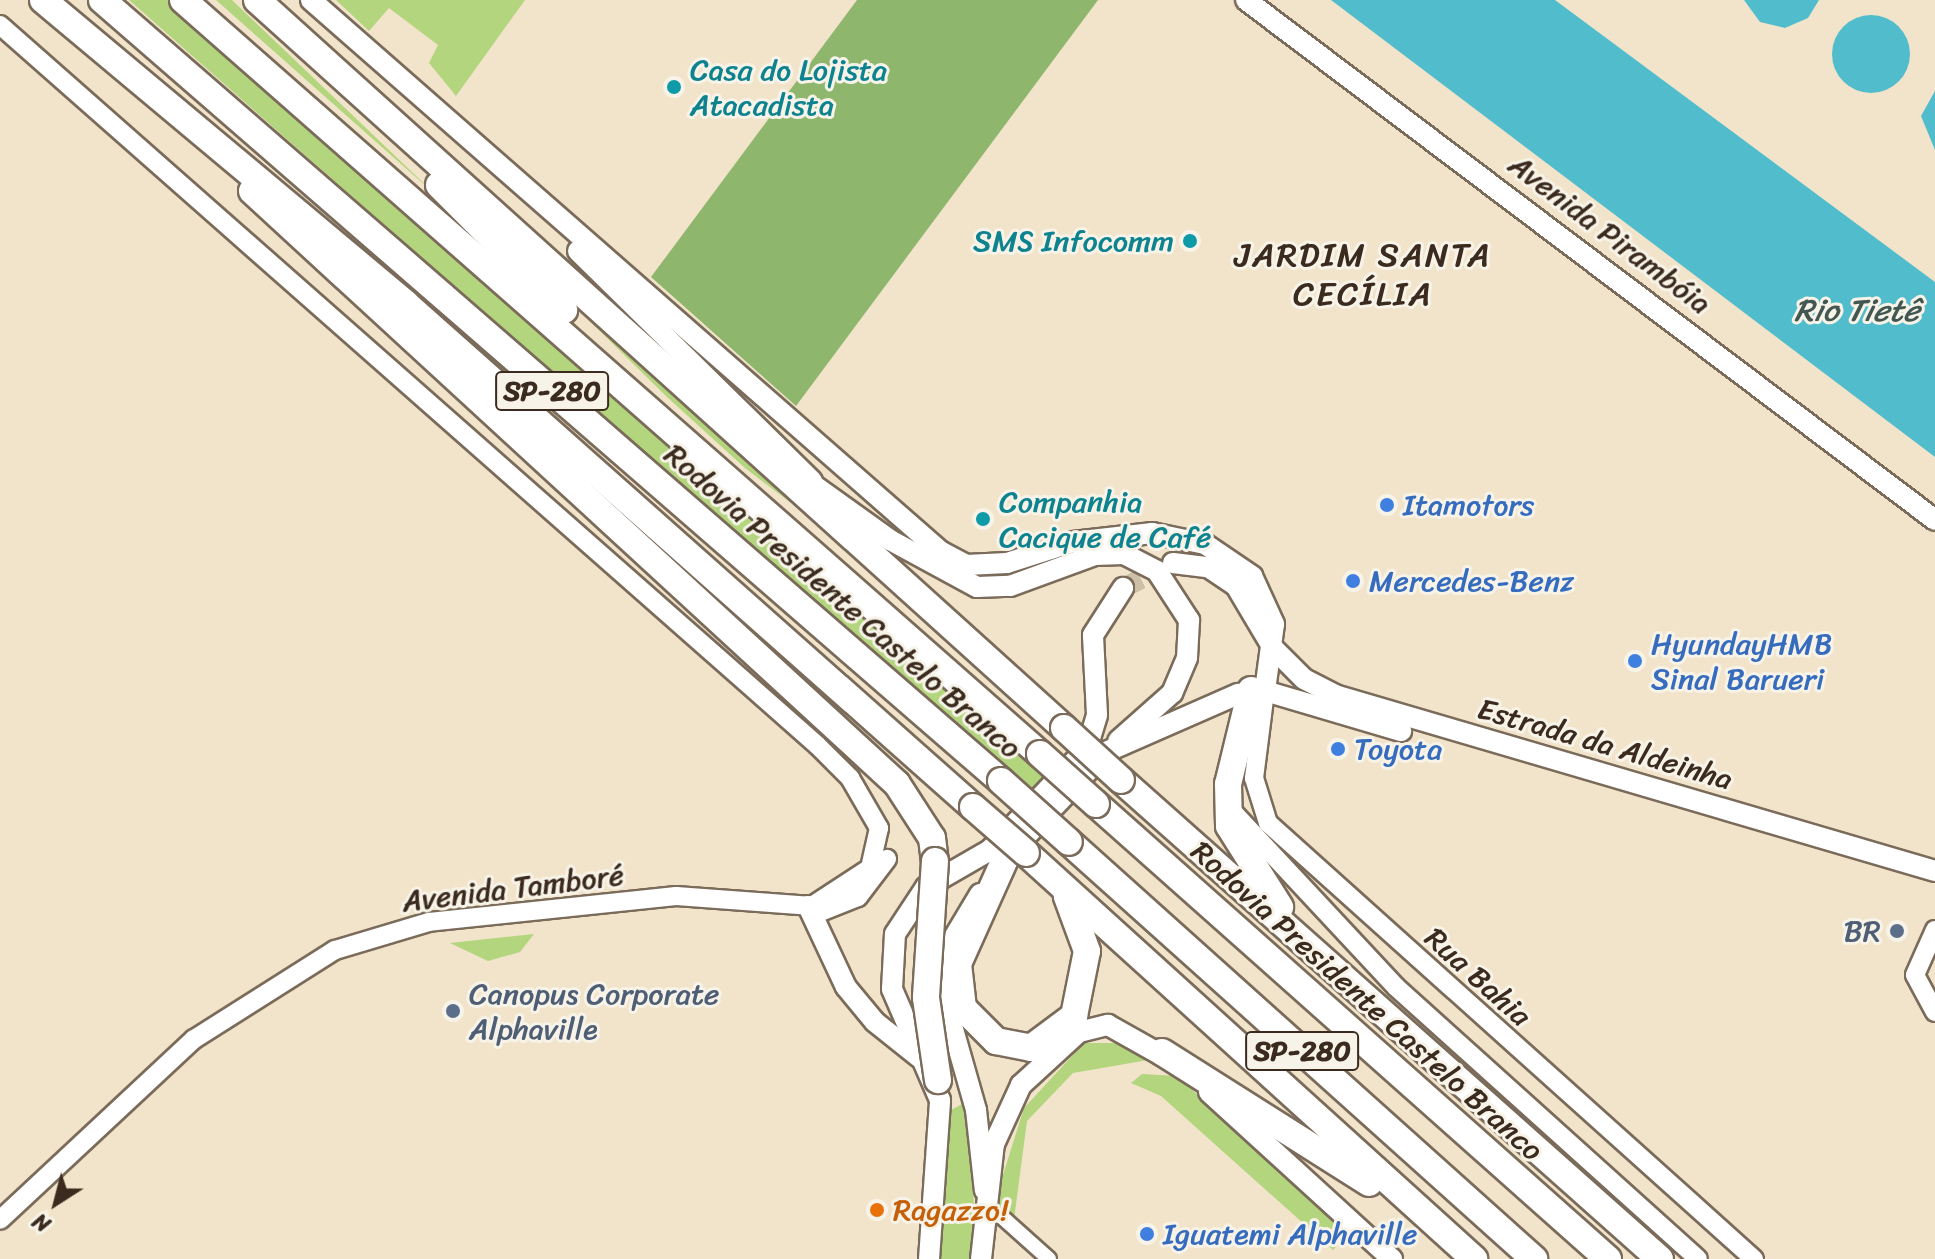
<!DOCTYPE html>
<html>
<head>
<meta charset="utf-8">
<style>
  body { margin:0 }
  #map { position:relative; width:1935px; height:1259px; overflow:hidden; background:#f2e4ca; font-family:Sriracha,sans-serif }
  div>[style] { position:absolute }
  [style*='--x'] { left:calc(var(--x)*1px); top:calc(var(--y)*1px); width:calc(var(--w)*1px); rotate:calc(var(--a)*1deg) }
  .green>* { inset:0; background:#b3d57e }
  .forest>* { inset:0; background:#8eb66d }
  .water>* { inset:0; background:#51bdcc }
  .round { border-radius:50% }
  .secondary-tunnel>* { height:20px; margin-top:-10px; transform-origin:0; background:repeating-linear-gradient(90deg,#cdbfa8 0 20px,transparent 0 30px) }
  .roads { filter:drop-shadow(2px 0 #7b6b5a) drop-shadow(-2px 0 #7b6b5a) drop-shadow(0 2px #7b6b5a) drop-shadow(0 -2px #7b6b5a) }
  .minor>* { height:14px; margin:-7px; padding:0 7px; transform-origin:7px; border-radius:7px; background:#fff }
  .tertiary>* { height:18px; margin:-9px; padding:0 9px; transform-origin:9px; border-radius:9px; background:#fff }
  .secondary>* { height:20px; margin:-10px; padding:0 10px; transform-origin:10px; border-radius:10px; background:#fff }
  .motorway>* { height:26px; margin:-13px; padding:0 13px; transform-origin:13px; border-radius:13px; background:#fff }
  .bridges { filter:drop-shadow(2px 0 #7b6b5a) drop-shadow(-2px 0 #7b6b5a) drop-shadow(0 2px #7b6b5a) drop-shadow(0 -2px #7b6b5a) }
  .motorway-bridge>* { height:26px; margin:-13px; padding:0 13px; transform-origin:13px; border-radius:13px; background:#fff }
  .dots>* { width:22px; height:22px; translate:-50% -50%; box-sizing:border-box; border:4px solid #f7f3e8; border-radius:50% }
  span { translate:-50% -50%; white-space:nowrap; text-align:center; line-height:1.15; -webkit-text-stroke:6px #f7f3e8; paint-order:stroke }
  .shield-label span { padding:2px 6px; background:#f7f3e8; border:2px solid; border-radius:6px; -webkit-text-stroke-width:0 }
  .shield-label { font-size:28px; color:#3b2a1e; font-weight:700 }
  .culture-label { font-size:30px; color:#0d838f }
  .left { translate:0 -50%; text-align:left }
  .right { translate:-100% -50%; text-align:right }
  .street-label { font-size:30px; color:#3b2a1e }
  .shop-label { font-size:30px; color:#366cbe }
  .service-label { font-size:30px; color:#4e5e75 }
  .food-label { font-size:30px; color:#c56008 }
  .water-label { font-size:32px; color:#425652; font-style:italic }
  .quarter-label { font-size:34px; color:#3b2a1e; letter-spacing:2px }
  .north { position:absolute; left:16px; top:1163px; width:80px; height:80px; -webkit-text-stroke:6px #f7f3e8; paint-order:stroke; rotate:216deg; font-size:22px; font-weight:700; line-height:32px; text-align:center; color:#3b2a1e }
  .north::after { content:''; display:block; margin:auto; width:28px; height:36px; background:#3b2a1e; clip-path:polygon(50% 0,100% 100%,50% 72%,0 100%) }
</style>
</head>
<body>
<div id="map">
  <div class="green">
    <div style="clip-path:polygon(129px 0,170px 0,278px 95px,1047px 780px,1034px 798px)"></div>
    <div style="clip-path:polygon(216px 0,232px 0,436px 195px)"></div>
    <div style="clip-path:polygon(336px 0,525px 0,456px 96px,429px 63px,438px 45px,389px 8px,369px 31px)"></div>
    <div style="clip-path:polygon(395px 130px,800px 501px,795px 506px,745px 468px,667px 397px)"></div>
    <div style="clip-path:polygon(534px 934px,520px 952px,488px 961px,450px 943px)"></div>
    <div style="clip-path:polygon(1084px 1043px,1123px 1043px,1154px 1059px,1073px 1073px,1027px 1121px,1013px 1227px,996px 1227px,1002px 1178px,1024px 1108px)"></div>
    <div style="clip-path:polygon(1142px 1074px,1177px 1076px,1350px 1232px,1333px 1250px,1161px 1096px,1131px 1083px)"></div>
    <div style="clip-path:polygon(964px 1103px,976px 1224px,969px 1259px,936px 1259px,949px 1111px)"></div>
  </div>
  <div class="forest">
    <div style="clip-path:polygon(857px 0,1098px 0,796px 406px,651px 277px)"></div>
  </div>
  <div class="water">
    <div style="clip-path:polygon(1331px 0,1555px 0,1935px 282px,1935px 457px)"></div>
    <div style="clip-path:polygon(1744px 0,1819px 0,1808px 18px,1785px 28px,1760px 22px)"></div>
    <div class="round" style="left:1832px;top:15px;width:78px;height:78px"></div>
    <div style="clip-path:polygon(1935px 91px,1935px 150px,1921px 116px)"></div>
  </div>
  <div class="secondary-tunnel">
    <div style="--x:1123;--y:588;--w:51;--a:-26.6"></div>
  </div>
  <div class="roads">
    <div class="minor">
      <div style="--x:984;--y:1210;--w:19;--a:21"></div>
      <div style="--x:1002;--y:1217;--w:63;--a:41.8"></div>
    </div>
    <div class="tertiary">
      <div style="--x:0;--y:25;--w:1089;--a:41.39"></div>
      <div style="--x:817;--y:745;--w:47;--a:45"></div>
      <div style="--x:850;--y:778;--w:58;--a:59.9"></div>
      <div style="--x:879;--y:828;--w:41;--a:102.7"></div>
      <div style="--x:870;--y:868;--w:69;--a:146.8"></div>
      <div style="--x:812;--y:906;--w:136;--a:-175.8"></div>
      <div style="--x:676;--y:896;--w:248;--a:174"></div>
      <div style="--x:429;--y:922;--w:98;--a:163.4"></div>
      <div style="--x:335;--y:950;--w:167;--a:147.7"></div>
      <div style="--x:194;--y:1039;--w:265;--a:137"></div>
      <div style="--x:1265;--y:691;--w:88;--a:97.2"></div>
      <div style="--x:1254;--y:778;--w:47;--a:72.7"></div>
      <div style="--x:1268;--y:823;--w:653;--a:41.9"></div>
      <div style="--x:1231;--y:810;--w:242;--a:47"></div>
      <div style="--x:1396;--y:987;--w:406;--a:42"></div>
      <div style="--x:813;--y:915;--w:48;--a:-21.8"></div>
      <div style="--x:858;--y:897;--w:48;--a:-52.7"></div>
      <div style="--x:1935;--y:930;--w:49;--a:114"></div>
      <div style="--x:1915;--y:975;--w:42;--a:61.6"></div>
    </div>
    <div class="secondary">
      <div style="--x:311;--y:0;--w:836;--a:41.22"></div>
      <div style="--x:940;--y:551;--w:30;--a:28"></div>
      <div style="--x:966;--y:565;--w:41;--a:-2.8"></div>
      <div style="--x:1007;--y:563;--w:69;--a:-17.7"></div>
      <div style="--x:1073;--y:542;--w:80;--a:-6.5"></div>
      <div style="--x:1152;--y:533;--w:54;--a:11.7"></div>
      <div style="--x:1205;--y:544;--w:57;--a:34.2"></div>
      <div style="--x:1252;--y:576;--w:53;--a:65.4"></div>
      <div style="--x:1274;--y:624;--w:68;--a:97.7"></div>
      <div style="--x:1265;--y:691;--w:27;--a:174"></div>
      <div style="--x:1238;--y:694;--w:144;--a:156.3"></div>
      <div style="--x:1106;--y:752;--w:142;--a:133.6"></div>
      <div style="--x:1246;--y:0;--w:863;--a:37.04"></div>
      <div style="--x:578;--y:251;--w:328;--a:44.5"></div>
      <div style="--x:801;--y:476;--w:110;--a:35.7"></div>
      <div style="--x:890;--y:540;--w:99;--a:28.4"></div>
      <div style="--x:977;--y:587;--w:33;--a:-2"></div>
      <div style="--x:1010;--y:586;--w:90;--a:-20"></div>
      <div style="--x:1095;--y:555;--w:29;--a:-2"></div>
      <div style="--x:1124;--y:554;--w:37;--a:27"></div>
      <div style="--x:1157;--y:571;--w:59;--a:56.9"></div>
      <div style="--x:1189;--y:620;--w:38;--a:93"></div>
      <div style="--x:1187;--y:658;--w:38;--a:113"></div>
      <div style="--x:1172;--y:693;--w:72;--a:138.4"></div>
      <div style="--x:1173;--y:563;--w:35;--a:7"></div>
      <div style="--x:1208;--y:567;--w:34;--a:34"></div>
      <div style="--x:1236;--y:586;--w:72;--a:59.2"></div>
      <div style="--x:1273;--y:648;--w:44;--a:45"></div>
      <div style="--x:1304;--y:679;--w:35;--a:27"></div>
      <div style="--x:1335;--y:695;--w:625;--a:16.35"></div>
      <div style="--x:1265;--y:691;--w:142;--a:16.4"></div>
      <div style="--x:980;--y:894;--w:55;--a:120.8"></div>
      <div style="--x:952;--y:941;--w:54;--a:99.6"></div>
      <div style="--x:943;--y:994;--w:121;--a:74.1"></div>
      <div style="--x:976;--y:1110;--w:81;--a:83.7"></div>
      <div style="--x:808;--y:906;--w:89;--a:64.9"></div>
      <div style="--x:846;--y:987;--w:45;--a:50.4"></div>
      <div style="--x:875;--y:1022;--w:56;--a:38.5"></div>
      <div style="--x:1209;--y:1092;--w:248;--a:42.4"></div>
      <div style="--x:929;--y:1259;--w:159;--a:-86"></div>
      <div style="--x:940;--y:1100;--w:121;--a:-113.4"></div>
      <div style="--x:892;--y:989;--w:55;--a:-86.9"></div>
      <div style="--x:895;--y:934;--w:56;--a:-56.6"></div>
      <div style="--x:926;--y:887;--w:74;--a:-30"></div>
      <div style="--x:990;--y:850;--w:141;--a:-46.4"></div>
      <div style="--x:1087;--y:748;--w:34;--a:-73"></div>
      <div style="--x:1097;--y:715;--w:80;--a:-92.9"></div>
      <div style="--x:1093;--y:635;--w:56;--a:-57.4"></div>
      <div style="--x:981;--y:1259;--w:116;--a:-83.6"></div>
      <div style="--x:994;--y:1144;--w:65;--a:-65.4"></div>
      <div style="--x:1021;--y:1085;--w:79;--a:-42.4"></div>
      <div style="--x:1079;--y:1032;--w:30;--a:-14"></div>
      <div style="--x:1108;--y:1025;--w:73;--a:29.4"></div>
    </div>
    <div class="motorway">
      <div style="--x:43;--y:0;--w:473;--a:39.9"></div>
      <div style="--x:406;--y:304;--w:758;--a:41.58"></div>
      <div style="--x:102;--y:0;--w:1191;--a:40.98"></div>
      <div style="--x:183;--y:0;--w:1141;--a:41.34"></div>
      <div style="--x:257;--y:0;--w:1087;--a:42.05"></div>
      <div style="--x:439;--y:185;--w:177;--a:45"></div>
      <div style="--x:252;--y:191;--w:876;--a:42.59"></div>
      <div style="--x:897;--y:784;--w:64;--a:57.1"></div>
      <div style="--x:932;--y:838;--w:23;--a:83"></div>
      <div style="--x:1251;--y:690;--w:97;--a:103.7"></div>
      <div style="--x:1228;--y:784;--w:42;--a:88.6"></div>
      <div style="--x:1229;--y:826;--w:96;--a:57.8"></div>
      <div style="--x:1121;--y:780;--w:721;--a:41.63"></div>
      <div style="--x:1096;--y:804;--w:685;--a:41.63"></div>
      <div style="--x:1069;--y:842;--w:625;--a:41.88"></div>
      <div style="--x:1026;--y:853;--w:605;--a:42.18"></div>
      <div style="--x:1006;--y:857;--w:117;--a:114.2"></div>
      <div style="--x:958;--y:964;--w:44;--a:83.5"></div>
      <div style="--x:963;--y:1008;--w:47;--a:45"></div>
      <div style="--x:996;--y:1041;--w:36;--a:11"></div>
      <div style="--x:1031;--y:1048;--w:54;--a:-36.7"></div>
      <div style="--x:1074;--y:1016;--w:66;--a:-78.7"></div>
      <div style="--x:1087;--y:951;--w:58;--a:-110.3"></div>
      <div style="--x:1162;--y:1052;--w:245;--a:32.3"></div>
    </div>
  </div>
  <div class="bridges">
    <div class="motorway-bridge">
      <div style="--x:1064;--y:728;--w:77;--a:42.4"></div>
      <div style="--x:1040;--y:754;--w:75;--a:41.8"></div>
      <div style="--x:1001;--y:781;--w:91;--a:41.9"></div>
      <div style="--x:973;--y:807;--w:70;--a:41"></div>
      <div style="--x:935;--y:861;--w:137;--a:93.8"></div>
      <div style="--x:926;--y:998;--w:83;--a:81.7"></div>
    </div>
  </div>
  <div class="dots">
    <div style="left:674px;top:87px;background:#0f9aa8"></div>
    <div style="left:1190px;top:241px;background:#0f9aa8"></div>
    <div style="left:1387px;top:505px;background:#3f7fe0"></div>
    <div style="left:983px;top:519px;background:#0f9aa8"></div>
    <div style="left:1353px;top:581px;background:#3f7fe0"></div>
    <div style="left:1635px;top:661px;background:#3f7fe0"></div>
    <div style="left:1338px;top:749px;background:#3f7fe0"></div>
    <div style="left:1897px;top:931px;background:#5c6f8a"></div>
    <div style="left:453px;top:1011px;background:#5c6f8a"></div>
    <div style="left:877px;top:1210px;background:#e8710a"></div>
    <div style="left:1147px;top:1234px;background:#3f7fe0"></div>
  </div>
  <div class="shield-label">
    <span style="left:552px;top:391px">SP-280</span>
    <span style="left:1302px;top:1051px">SP-280</span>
  </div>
  <div class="culture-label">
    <span class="left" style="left:690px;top:87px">Casa do Lojista<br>Atacadista</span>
    <span class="right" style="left:1174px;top:241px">SMS Infocomm</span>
    <span class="left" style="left:999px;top:519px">Companhia<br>Cacique de Café</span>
  </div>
  <div class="street-label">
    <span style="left:1610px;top:234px;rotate:37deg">Avenida Pirambóia</span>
    <span style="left:843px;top:601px;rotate:41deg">Rodovia Presidente Castelo Branco</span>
    <span style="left:1605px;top:744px;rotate:16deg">Estrada da Aldeinha</span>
    <span style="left:513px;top:888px;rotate:-7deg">Avenida Tamboré</span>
    <span style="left:1478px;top:977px;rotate:42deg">Rua Bahia</span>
    <span style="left:1367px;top:1001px;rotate:42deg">Rodovia Presidente Castelo Branco</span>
  </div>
  <div class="shop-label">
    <span class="left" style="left:1403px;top:505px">Itamotors</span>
    <span class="left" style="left:1369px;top:581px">Mercedes-Benz</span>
    <span class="left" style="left:1651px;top:661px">HyundayHMB<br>Sinal Barueri</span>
    <span class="left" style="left:1354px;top:749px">Toyota</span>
    <span class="left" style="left:1163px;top:1234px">Iguatemi Alphaville</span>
  </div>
  <div class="service-label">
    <span class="right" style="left:1881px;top:931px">BR</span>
    <span class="left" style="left:469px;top:1011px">Canopus Corporate<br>Alphaville</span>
  </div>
  <div class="food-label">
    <span class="left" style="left:893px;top:1210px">Ragazzo!</span>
  </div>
  <div class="water-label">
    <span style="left:1857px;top:311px">Rio Tietê</span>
  </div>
  <div class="quarter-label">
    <span style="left:1363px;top:275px">JARDIM SANTA<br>CECÍLIA</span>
  </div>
  <div class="north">N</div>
</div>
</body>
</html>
